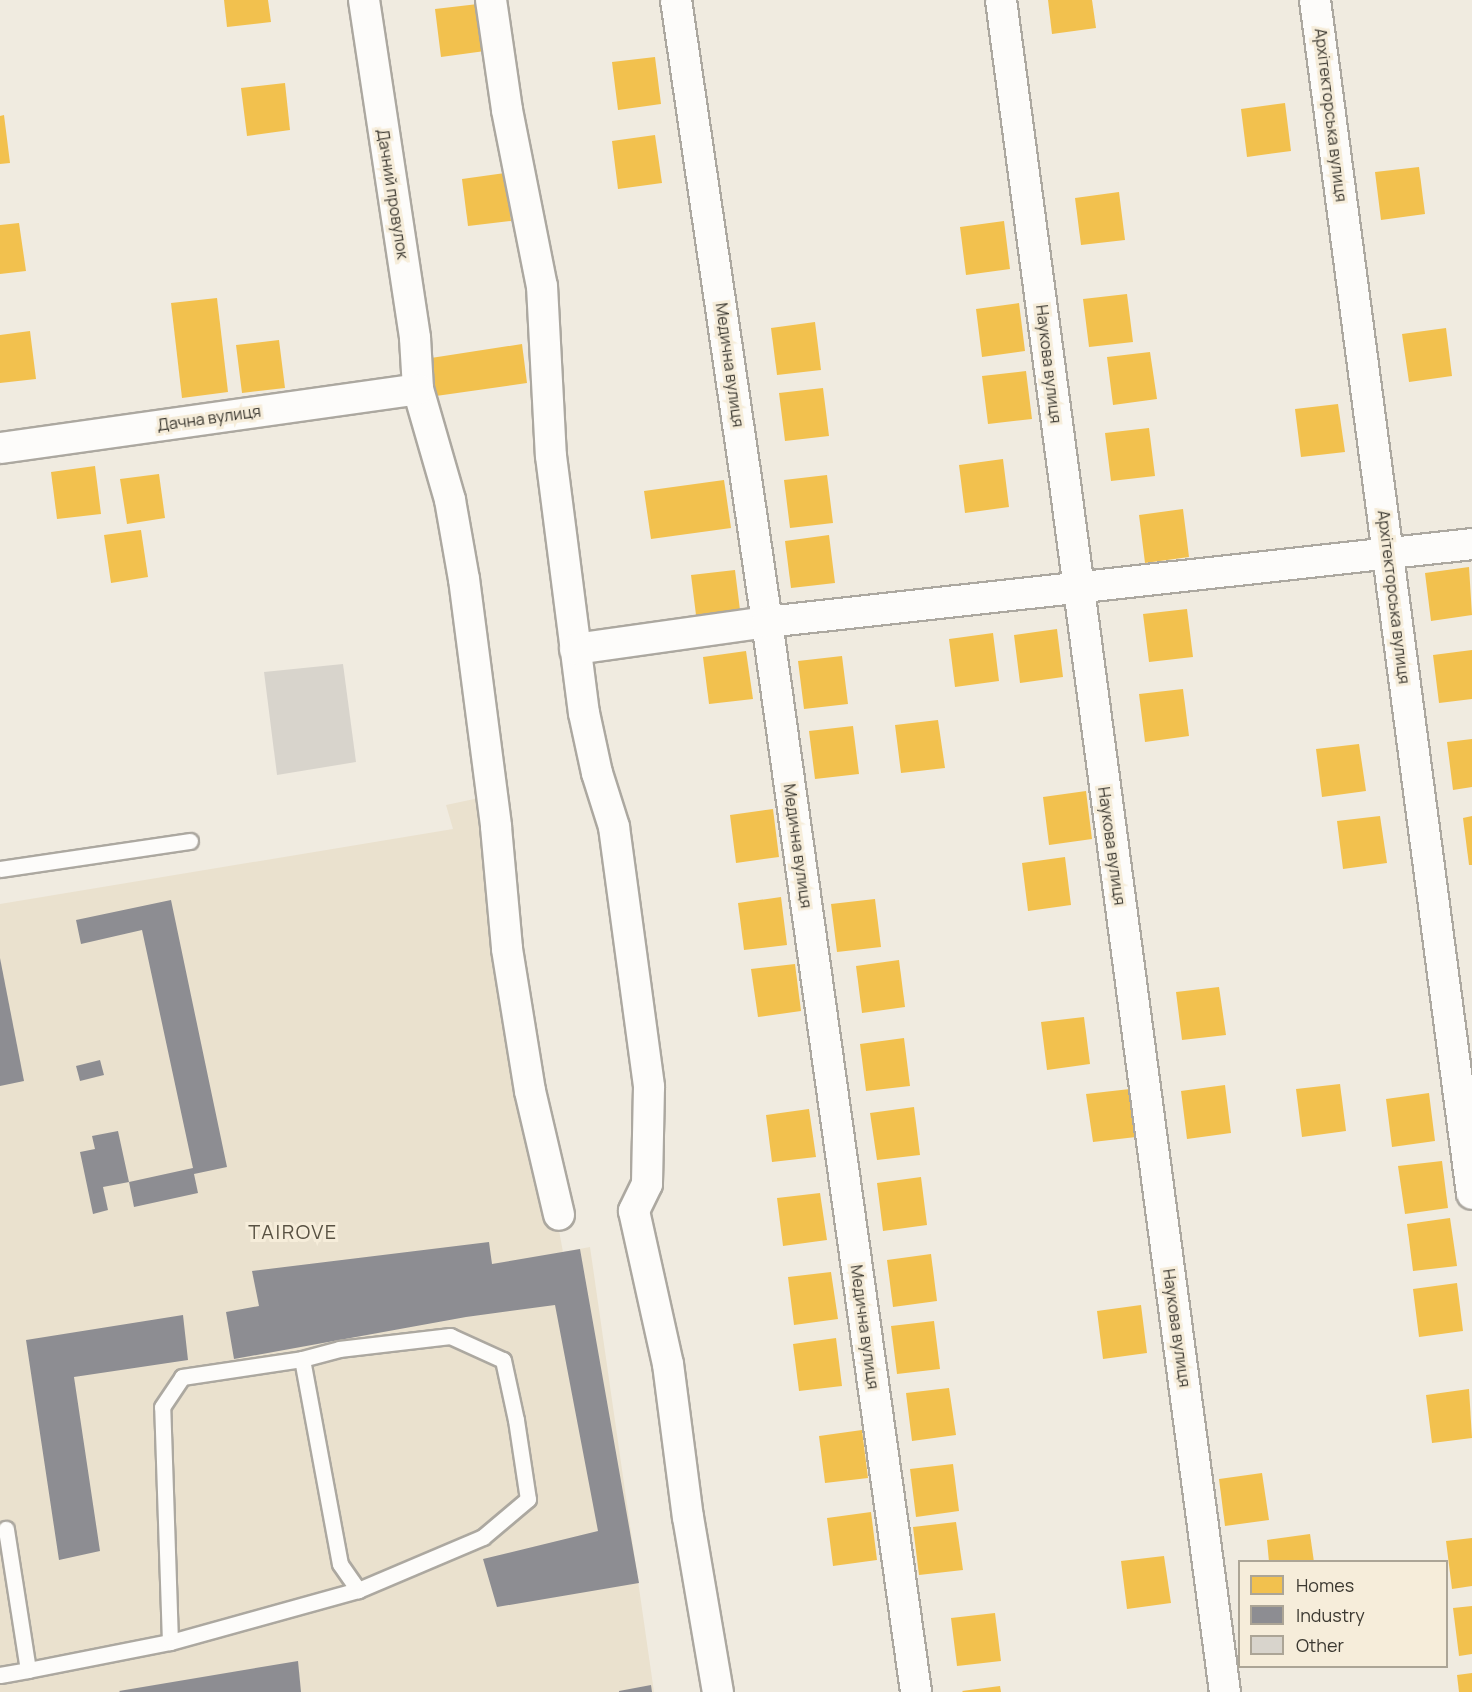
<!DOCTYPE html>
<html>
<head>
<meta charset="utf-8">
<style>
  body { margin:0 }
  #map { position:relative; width:1472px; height:1692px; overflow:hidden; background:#f0ebe0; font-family:Manrope,sans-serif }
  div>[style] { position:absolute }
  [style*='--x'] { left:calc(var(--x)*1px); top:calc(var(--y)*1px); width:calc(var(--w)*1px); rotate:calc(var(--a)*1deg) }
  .built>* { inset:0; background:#eae1ce }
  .homes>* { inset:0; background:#f2c14e }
  .industry>* { inset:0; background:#8d8d92 }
  .building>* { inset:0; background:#d8d4cc }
  .roads { filter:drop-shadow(2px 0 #aca8a0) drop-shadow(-2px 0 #aca8a0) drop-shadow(0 2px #aca8a0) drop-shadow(0 -2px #aca8a0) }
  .service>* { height:15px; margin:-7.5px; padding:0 7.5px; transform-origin:7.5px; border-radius:7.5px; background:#fdfcfa }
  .minor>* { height:30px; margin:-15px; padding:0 15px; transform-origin:15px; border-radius:15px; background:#fdfcfa }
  span { translate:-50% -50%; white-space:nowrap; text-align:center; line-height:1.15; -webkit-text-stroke:6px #f6edda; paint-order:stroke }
  .street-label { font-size:16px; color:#3c3931 }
  .quarter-label { font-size:20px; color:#595243; letter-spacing:1.5px }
  .legend { position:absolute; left:1238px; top:1560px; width:210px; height:108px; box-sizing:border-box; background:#f6edda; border:2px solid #aca596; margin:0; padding:8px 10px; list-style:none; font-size:18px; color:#3c3931 }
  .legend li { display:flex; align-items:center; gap:12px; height:30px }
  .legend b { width:30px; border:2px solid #aca596 }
</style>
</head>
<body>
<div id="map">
  <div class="built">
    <div style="clip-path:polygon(479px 798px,563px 1252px,590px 1247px,654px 1692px,0 1692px,0 904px,453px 829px,446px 805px)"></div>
  </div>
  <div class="homes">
    <div style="clip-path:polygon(224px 0,268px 0,271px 22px,227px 27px)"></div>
    <div style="clip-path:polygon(1048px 0,1092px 0,1096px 28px,1052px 34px)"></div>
    <div style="clip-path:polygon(478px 4px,485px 51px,441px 57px,435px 9px)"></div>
    <div style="clip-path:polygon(655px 57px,661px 104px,618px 110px,612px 62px)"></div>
    <div style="clip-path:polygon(285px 83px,290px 130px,247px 136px,241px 88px)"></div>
    <div style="clip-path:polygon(1285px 103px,1291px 151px,1247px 157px,1241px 109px)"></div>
    <div style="clip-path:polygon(4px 115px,10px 163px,0 164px,0 116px)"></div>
    <div style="clip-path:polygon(655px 135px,662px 183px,618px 189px,612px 141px)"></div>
    <div style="clip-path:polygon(1419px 167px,1425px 214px,1381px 220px,1375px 172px)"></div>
    <div style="clip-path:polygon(505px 173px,511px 221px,468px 226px,462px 179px)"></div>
    <div style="clip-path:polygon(1119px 192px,1125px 240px,1081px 245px,1075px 198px)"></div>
    <div style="clip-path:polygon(1004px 221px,1010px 269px,966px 275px,960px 227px)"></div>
    <div style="clip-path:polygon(19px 223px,26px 271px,0 274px,0 225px)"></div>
    <div style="clip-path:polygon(1127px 294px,1133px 342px,1089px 347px,1083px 299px)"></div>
    <div style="clip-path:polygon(217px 298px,228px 392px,182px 398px,171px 303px)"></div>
    <div style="clip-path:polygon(1019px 303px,1025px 351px,982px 357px,976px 309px)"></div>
    <div style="clip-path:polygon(815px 322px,821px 370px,777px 375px,771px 328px)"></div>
    <div style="clip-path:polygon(1446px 328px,1452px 376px,1409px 382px,1402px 334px)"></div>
    <div style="clip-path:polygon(30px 331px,36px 379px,0 383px,0 335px)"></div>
    <div style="clip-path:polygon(279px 340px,285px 388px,242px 393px,236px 345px)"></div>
    <div style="clip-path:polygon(522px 344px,527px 383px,436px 396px,431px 358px)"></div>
    <div style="clip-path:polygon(1150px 352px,1157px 399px,1113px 405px,1107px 357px)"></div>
    <div style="clip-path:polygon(1026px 371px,1032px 419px,988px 424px,982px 376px)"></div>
    <div style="clip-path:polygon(823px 388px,829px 436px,785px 441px,779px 393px)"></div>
    <div style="clip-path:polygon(1338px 404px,1345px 452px,1301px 457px,1295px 409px)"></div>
    <div style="clip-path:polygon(1149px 428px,1155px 476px,1111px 481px,1105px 433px)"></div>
    <div style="clip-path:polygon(1003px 459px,1009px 507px,965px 513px,959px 465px)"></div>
    <div style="clip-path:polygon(95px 466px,101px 514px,57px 519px,51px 472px)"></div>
    <div style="clip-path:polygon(159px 474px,165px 518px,127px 524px,120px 479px)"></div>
    <div style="clip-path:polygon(827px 475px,833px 523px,790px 528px,784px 480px)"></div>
    <div style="clip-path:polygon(724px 480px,731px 528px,651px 539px,644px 491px)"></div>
    <div style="clip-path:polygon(1183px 509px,1189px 557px,1145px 563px,1139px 515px)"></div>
    <div style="clip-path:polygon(141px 530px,148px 577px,111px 583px,104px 535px)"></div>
    <div style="clip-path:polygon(829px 535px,835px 583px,791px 588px,785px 541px)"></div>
    <div style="clip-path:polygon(1469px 567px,1472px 615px,1431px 621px,1425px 573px)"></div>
    <div style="clip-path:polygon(735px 570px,741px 618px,697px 623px,691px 575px)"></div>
    <div style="clip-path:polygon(1187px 609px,1193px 657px,1149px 662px,1143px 614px)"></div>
    <div style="clip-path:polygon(1057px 629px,1063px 677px,1020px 683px,1014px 635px)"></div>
    <div style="clip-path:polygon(993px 633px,999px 681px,955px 687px,949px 639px)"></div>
    <div style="clip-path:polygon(1472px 650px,1472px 699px,1439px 703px,1433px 655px)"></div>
    <div style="clip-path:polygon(746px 651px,753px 699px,709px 704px,703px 657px)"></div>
    <div style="clip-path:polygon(842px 656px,848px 704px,804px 709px,798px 661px)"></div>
    <div style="clip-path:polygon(1183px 689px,1189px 736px,1145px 742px,1139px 694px)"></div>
    <div style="clip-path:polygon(938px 720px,945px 768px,901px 773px,895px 725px)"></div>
    <div style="clip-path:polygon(853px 726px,859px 774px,815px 779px,809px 731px)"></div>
    <div style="clip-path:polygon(1472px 739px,1472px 787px,1453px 790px,1447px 742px)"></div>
    <div style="clip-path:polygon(1359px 744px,1366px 791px,1322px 797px,1316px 749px)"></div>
    <div style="clip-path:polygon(1086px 791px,1092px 839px,1049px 845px,1043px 797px)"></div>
    <div style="clip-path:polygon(773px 809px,779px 857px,736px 863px,730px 815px)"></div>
    <div style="clip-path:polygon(1380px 816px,1387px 863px,1343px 869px,1337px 821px)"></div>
    <div style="clip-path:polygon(1472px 816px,1472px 865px,1469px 865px,1463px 818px)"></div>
    <div style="clip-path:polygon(1065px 857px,1071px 905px,1028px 911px,1022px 863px)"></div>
    <div style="clip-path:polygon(781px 897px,787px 945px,744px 950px,738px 903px)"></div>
    <div style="clip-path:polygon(875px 899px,881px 947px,837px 952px,831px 904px)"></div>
    <div style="clip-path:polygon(899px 960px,905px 1007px,862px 1013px,856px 966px)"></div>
    <div style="clip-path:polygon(795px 964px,801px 1011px,758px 1017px,751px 969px)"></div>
    <div style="clip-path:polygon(1219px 987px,1226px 1035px,1182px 1040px,1176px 992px)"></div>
    <div style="clip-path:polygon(1084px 1017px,1090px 1064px,1047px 1070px,1041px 1022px)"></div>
    <div style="clip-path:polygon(904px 1038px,910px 1086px,866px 1091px,860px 1044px)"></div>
    <div style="clip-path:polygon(1340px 1084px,1346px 1131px,1302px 1137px,1296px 1089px)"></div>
    <div style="clip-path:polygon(1225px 1085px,1231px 1133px,1187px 1139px,1181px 1091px)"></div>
    <div style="clip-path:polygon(1130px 1089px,1136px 1137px,1093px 1142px,1086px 1094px)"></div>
    <div style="clip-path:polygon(1429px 1093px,1435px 1141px,1392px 1147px,1386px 1099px)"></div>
    <div style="clip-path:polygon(914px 1107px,920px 1155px,877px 1160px,870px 1113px)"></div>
    <div style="clip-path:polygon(809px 1109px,816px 1157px,772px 1162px,766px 1115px)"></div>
    <div style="clip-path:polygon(1442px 1161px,1448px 1208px,1405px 1214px,1398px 1166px)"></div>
    <div style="clip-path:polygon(921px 1177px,927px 1225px,883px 1231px,877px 1183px)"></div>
    <div style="clip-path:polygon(820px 1193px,827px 1240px,783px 1246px,777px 1198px)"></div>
    <div style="clip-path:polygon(1450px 1218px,1457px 1266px,1413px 1271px,1407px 1224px)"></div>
    <div style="clip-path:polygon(931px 1254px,937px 1301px,893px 1307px,887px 1260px)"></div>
    <div style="clip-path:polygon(831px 1272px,838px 1319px,794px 1325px,788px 1277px)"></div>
    <div style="clip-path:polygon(1457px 1283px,1463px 1331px,1419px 1337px,1413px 1289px)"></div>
    <div style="clip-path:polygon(1141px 1305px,1147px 1353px,1103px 1359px,1097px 1311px)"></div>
    <div style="clip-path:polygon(934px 1321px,940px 1369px,897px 1374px,891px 1326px)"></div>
    <div style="clip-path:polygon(836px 1338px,842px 1386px,799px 1391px,793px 1344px)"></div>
    <div style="clip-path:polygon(949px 1388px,956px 1435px,912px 1441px,906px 1393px)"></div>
    <div style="clip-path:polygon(1469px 1389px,1472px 1438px,1432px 1443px,1426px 1395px)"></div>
    <div style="clip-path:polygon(862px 1430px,868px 1478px,825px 1483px,819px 1436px)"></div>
    <div style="clip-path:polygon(953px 1464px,959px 1511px,916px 1517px,910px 1469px)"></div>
    <div style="clip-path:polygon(1262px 1473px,1269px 1520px,1225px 1526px,1219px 1479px)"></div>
    <div style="clip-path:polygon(871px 1512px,877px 1560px,833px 1566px,827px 1518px)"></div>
    <div style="clip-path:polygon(956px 1522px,963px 1570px,919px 1575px,913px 1527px)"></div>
    <div style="clip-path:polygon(1310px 1534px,1314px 1562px,1269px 1562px,1267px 1540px)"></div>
    <div style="clip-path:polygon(1472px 1538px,1472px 1586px,1452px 1589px,1446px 1541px)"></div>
    <div style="clip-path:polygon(1164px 1556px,1171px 1603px,1127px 1609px,1121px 1561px)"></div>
    <div style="clip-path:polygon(1472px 1606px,1472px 1654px,1459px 1656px,1453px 1608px)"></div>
    <div style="clip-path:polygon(995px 1613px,1001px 1661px,957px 1666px,951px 1618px)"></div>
    <div style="clip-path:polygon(1472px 1673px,1472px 1692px,1459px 1692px,1457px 1675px)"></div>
    <div style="clip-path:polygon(1000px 1686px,1001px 1692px,963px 1692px,962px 1691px)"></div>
  </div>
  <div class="industry">
    <div style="clip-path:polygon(171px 900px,227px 1167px,194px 1174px,198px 1193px,134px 1207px,129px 1182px,193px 1168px,142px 930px,81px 944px,76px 920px)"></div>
    <div style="clip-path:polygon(0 958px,24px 1081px,0 1086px)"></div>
    <div style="clip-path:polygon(100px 1060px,104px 1075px,80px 1081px,76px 1066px)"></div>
    <div style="clip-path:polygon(118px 1131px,129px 1182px,103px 1187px,108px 1210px,93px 1214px,80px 1152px,95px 1149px,92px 1136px)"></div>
    <div style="clip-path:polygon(489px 1242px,492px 1264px,580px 1249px,639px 1583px,497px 1607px,483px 1559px,598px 1531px,555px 1305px,466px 1317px,234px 1359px,226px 1312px,259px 1306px,252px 1271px)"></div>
    <div style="clip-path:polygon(183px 1315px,188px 1360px,74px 1377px,100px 1551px,59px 1560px,26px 1340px)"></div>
    <div style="clip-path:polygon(298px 1661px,301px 1692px,120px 1692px,119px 1691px)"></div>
    <div style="clip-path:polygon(651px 1685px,652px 1692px,619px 1692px,619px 1691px)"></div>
  </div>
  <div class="building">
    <div style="clip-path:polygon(343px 664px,356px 762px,277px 775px,264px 672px)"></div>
  </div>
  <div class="roads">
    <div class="service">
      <div style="--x:0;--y:869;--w:192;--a:-8.4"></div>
      <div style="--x:302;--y:1359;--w:208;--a:79.5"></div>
      <div style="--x:340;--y:1564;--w:32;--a:55"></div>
      <div style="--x:28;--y:1670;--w:145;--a:-11.2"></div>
      <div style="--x:170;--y:1642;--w:235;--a:-91.9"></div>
      <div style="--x:162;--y:1407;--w:36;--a:-56"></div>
      <div style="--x:182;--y:1377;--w:121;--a:-8.5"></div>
      <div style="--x:302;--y:1359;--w:38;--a:-15"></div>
      <div style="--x:339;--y:1349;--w:112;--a:-6.7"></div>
      <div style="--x:450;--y:1336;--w:58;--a:24.4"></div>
      <div style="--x:503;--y:1360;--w:61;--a:77.8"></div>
      <div style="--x:516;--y:1420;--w:80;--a:81.4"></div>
      <div style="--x:528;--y:1499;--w:59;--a:139.8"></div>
      <div style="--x:483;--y:1537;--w:136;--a:157"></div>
      <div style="--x:358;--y:1590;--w:195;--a:164.5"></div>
      <div style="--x:0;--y:1675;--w:28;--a:-10"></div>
      <div style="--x:28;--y:1670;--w:143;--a:-98.9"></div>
    </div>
    <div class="minor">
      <div style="--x:364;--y:0;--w:342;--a:81.4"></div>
      <div style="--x:415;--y:338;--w:51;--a:86.6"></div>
      <div style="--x:418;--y:389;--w:116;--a:73.9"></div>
      <div style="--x:450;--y:500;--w:80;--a:80"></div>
      <div style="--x:464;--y:579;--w:250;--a:82.6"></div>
      <div style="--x:496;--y:827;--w:122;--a:84.8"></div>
      <div style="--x:507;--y:949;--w:144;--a:80.8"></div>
      <div style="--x:530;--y:1091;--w:127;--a:76.8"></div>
      <div style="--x:491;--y:0;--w:111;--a:81.7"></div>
      <div style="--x:507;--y:110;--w:179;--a:78.8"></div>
      <div style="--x:542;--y:286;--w:170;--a:87"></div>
      <div style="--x:551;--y:456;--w:259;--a:82.7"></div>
      <div style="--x:584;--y:713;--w:61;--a:77.8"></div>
      <div style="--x:597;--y:773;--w:57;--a:72.5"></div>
      <div style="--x:614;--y:827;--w:262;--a:82.3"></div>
      <div style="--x:649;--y:1087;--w:97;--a:91.2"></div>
      <div style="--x:647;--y:1184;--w:30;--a:116"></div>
      <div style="--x:634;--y:1211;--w:157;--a:77.5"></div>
      <div style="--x:668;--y:1364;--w:154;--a:82.6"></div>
      <div style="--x:688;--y:1517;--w:178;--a:80.3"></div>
      <div style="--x:676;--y:0;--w:629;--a:81.68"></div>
      <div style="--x:767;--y:622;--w:1080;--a:82.07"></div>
      <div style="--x:1001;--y:0;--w:1707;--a:82.46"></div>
      <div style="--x:1315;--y:0;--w:1204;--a:82.51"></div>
      <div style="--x:0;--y:448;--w:422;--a:-8"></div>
      <div style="--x:575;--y:649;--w:194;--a:-8"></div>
      <div style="--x:767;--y:622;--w:709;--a:-6.31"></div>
    </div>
  </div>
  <div class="street-label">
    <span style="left:1331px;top:115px;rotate:83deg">Архітекторська вулиця</span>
    <span style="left:393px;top:194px;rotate:81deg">Дачний провулок</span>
    <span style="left:1049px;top:364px;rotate:83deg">Наукова вулиця</span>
    <span style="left:730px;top:365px;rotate:82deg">Медична вулиця</span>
    <span style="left:209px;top:418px;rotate:-8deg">Дачна вулиця</span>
    <span style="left:1394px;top:597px;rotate:83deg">Архітекторська вулиця</span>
    <span style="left:798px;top:846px;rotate:82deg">Медична вулиця</span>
    <span style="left:1112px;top:846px;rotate:82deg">Наукова вулиця</span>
    <span style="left:865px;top:1327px;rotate:82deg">Медична вулиця</span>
    <span style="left:1177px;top:1328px;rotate:82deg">Наукова вулиця</span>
  </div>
  <div class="quarter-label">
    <span style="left:293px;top:1231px">TAIROVE</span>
  </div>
  <ul class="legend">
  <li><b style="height:16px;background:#f2c14e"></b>Homes</li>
  <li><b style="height:16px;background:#8d8d92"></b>Industry</li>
  <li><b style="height:16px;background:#d8d4cc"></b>Other</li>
  </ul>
</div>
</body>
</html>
